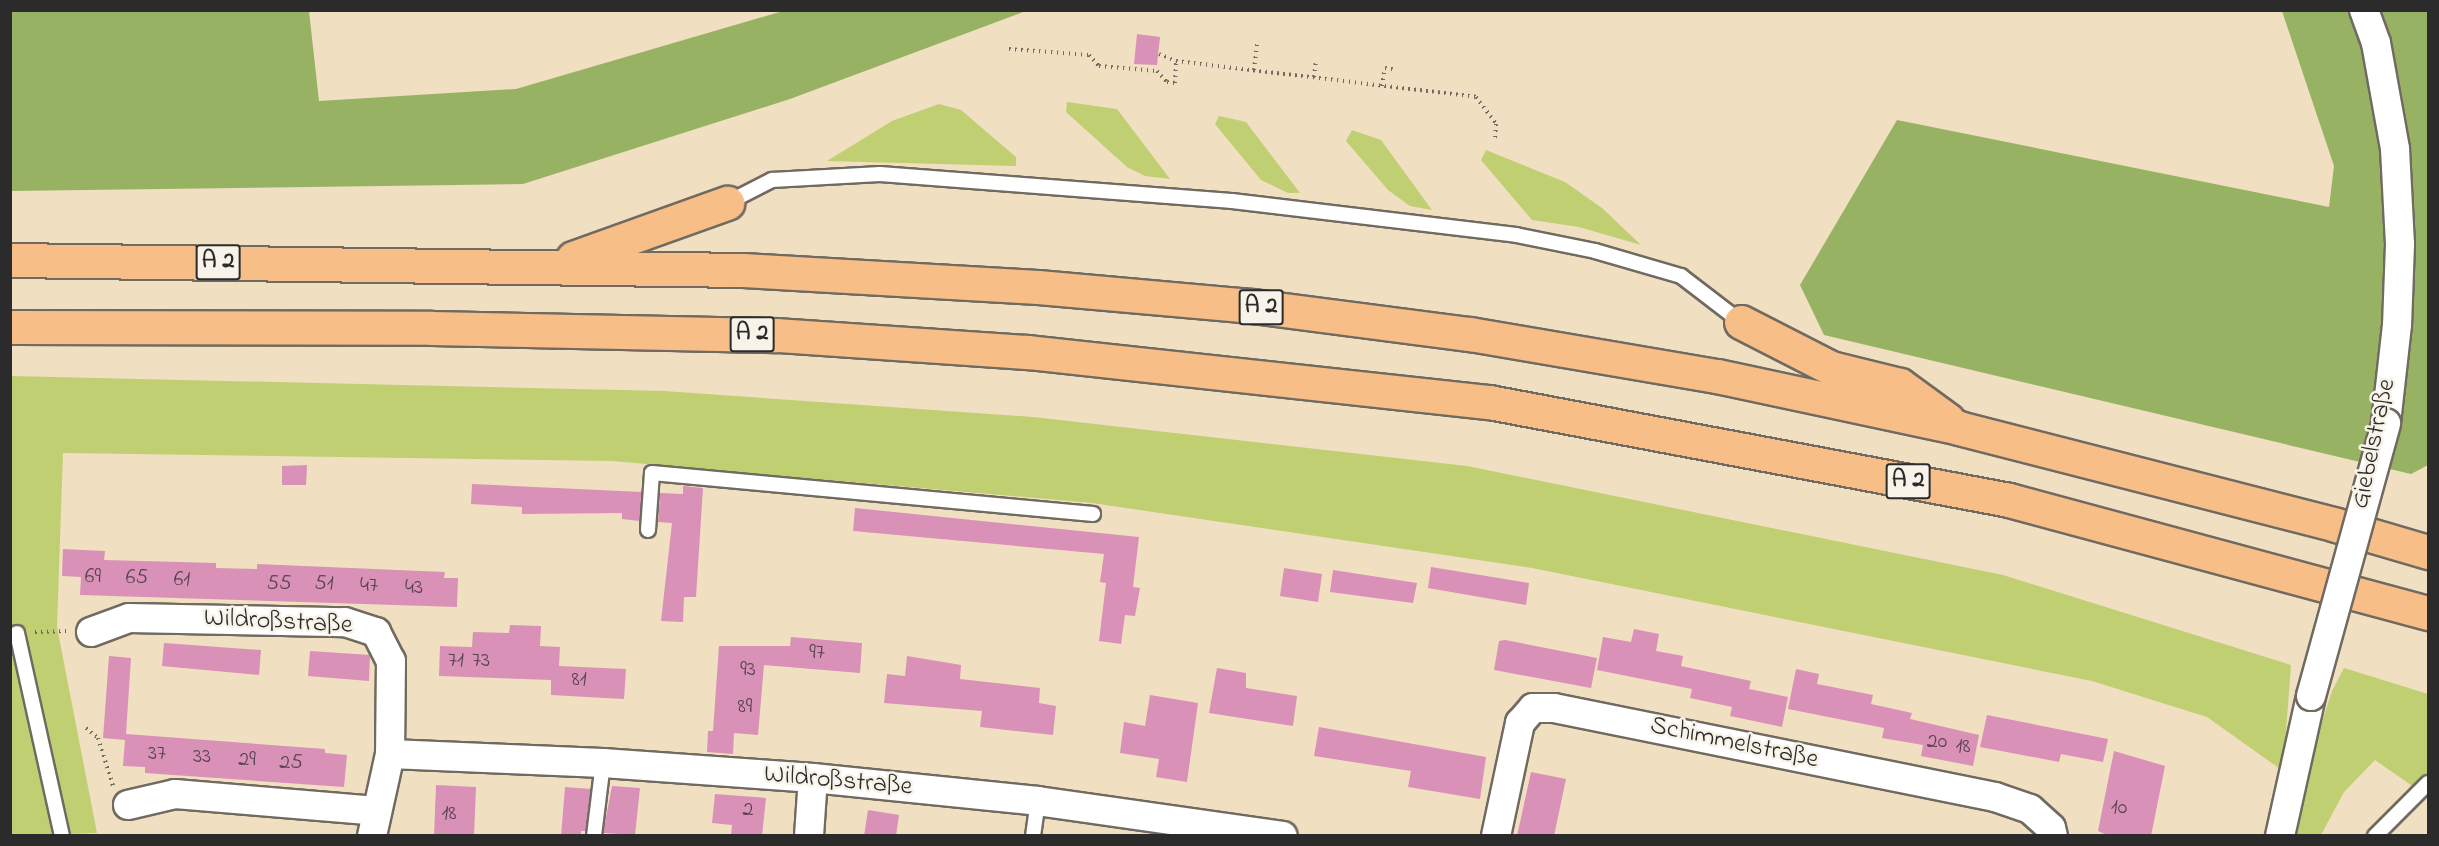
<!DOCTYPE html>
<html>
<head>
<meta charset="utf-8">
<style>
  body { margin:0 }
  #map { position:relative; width:2439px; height:846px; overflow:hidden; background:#f0dfc1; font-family:"Indie Flower",sans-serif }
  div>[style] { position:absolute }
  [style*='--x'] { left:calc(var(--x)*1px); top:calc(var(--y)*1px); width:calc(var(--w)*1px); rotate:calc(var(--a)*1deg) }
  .green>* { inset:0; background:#c0cf71 }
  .forest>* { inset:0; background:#98b263 }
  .building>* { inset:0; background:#da91b7 }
  .path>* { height:4px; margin-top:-2px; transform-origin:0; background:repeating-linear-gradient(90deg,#706a60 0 1.5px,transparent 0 6px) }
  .roads { filter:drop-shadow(2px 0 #706a60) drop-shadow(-2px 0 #706a60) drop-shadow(0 2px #706a60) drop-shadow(0 -2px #706a60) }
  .lane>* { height:14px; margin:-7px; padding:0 7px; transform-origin:7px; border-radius:7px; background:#fff }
  .street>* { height:28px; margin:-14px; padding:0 14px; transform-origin:14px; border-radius:14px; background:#fff }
  .highway>* { height:33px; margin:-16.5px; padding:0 16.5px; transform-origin:16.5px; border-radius:16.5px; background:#f7be87 }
  .bridges { filter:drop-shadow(2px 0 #706a60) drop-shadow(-2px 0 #706a60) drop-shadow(0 2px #706a60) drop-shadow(0 -2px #706a60) }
  .street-bridge>* { height:28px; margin:-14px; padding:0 14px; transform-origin:14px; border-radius:14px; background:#fff }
  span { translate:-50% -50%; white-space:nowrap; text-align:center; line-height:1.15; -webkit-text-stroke:5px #f7f3e8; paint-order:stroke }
  .number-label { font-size:22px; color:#57444e }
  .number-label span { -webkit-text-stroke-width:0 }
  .shield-label span { padding:2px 4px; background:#f7f3e8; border:2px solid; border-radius:4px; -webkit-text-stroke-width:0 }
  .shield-label { font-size:24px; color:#2b2b2b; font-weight:700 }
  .street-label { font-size:26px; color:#2b2b2b }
  .frame { position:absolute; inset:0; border:12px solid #2b2b2b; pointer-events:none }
</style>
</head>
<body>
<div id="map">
  <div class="green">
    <div style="clip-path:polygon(1067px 102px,1117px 109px,1170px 179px,1145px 176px,1127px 167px,1066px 112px)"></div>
    <div style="clip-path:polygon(939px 104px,961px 110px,1016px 157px,1016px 166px,827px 161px,892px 121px)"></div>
    <div style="clip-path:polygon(1219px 116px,1246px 122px,1300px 193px,1288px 193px,1261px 180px,1215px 124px)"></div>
    <div style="clip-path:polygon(1352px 130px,1381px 140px,1432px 210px,1410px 206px,1388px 190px,1346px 141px)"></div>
    <div style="clip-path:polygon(1486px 150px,1565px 182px,1602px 208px,1641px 245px,1579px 227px,1532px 220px,1481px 160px)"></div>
    <div style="clip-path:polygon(11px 376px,664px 391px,1033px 417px,1467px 466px,2003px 575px,2291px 665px,2283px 771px,2207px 717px,2092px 681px,1532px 568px,1092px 503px,612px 461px,63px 453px,57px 627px,97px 833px,11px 836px)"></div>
    <div style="clip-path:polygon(2344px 668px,2428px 694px,2428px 783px,2418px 790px,2375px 760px,2344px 792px,2321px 835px,2294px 836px,2309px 762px,2332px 691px)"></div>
  </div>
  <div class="forest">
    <div style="clip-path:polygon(10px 11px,309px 11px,319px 101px,516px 89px,783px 11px,1026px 11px,790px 99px,523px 184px,11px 191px)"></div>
    <div style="clip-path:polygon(2282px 11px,2428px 11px,2428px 465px,2411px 474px,1824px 335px,1800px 285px,1897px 120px,2329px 207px,2334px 166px)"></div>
  </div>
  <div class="building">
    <div style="clip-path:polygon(1137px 34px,1160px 37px,1157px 65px,1134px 64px)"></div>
    <div style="clip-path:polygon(307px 465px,306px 485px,282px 485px,282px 466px)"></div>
    <div style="clip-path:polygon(472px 484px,642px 492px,640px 521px,622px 519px,622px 513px,522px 514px,522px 507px,471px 504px)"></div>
    <div style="clip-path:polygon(683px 486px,703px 488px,696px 597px,684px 597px,683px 622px,661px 621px,672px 523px,658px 522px,660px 493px,683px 494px)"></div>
    <div style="clip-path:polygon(855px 508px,1139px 537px,1133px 587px,1140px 588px,1135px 616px,1125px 615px,1121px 644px,1099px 641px,1106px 583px,1100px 582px,1104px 554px,853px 531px)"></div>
    <div style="clip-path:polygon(63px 549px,105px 551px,104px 560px,216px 563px,216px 568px,257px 569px,257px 564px,445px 572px,444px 578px,458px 578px,457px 607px,80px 595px,81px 577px,62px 576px)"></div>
    <div style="clip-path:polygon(1431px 567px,1529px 583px,1526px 605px,1428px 588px)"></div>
    <div style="clip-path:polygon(1284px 568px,1322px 574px,1318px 602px,1280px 596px)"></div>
    <div style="clip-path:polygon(1333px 570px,1417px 583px,1413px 603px,1330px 592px)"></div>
    <div style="clip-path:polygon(510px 625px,541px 626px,540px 646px,560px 647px,559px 666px,626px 669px,624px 699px,551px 695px,551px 680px,439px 676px,440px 646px,472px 647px,473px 632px,509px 633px)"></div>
    <div style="clip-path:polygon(1634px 629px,1659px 634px,1656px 651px,1683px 656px,1681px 666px,1751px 681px,1749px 689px,1788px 697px,1782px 727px,1730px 716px,1732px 707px,1690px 698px,1692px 689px,1597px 670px,1603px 637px,1631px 642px)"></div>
    <div style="clip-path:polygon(791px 637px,862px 643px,860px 673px,764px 665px,758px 735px,734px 733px,733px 754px,707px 752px,708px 731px,713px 731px,719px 646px,790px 646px)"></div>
    <div style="clip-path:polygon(1505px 640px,1597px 658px,1591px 688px,1494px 670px,1499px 641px)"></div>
    <div style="clip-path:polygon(164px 643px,261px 650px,259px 675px,162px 666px)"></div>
    <div style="clip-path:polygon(310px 651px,370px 655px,369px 681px,308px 676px)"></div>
    <div style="clip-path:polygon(109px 656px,131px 658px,126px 734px,325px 749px,325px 753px,347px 755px,344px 787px,145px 773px,145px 767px,123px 766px,125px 740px,103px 738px)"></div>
    <div style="clip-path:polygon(907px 656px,961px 665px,960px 679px,1040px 688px,1039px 703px,1056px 706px,1053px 735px,980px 727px,982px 711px,884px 703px,887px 674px,905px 676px)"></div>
    <div style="clip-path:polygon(1217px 668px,1246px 673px,1246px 688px,1297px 696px,1293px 726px,1209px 713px)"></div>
    <div style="clip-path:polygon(1796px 669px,1819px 674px,1817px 684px,1873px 695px,1871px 704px,1912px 713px,1910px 719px,1979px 735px,1973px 766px,1921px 756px,1923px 745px,1882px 738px,1884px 728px,1788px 709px)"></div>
    <div style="clip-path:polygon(1150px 695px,1198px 703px,1187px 782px,1156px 777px,1159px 759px,1120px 753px,1124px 722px,1145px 726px)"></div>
    <div style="clip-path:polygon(1987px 715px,2108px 739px,2103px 762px,2061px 754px,2059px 762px,1980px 747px)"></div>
    <div style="clip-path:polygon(1319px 727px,1486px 757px,1480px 799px,1408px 787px,1411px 771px,1314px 756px)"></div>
    <div style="clip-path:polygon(2114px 751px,2165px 766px,2151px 836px,2109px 836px,2098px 831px)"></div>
    <div style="clip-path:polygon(1531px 772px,1566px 779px,1554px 836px,1517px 836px)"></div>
    <div style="clip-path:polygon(436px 785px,476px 787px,474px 836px,434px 836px)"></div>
    <div style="clip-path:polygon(612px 786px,640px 788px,635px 835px,603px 833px)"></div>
    <div style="clip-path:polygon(565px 787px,591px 789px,586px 831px,581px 831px,581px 836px,561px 836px)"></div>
    <div style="clip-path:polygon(715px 794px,766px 798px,762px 836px,731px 836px,732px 825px,712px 823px)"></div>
    <div style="clip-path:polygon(868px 810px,899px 815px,896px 836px,864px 836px)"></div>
  </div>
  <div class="path">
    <div style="--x:1009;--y:49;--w:80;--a:4.3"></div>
    <div style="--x:1089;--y:55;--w:15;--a:48"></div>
    <div style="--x:1099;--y:66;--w:58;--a:4.9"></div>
    <div style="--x:1157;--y:71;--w:15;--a:48"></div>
    <div style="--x:1167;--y:82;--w:8;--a:7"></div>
    <div style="--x:1175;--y:83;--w:22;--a:-87"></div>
    <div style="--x:1159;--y:54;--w:18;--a:22"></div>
    <div style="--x:1176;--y:61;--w:302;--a:6.8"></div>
    <div style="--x:1476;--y:97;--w:34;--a:53"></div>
    <div style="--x:1496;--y:124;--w:14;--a:94"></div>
    <div style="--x:1254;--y:70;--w:26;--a:-83"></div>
    <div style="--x:1314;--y:77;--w:16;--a:-83"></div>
    <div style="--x:1382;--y:86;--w:18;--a:-81"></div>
    <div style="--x:1385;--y:68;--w:12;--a:9"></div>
    <div style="--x:35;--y:632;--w:31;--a:-2"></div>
    <div style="--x:86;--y:728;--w:16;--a:40"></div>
    <div style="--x:98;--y:738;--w:50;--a:72.6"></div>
  </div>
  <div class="roads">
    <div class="lane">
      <div style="--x:727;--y:203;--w:51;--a:-27.1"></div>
      <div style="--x:772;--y:180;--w:108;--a:-3.2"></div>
      <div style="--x:880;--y:174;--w:353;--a:4.4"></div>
      <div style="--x:1232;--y:201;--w:286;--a:6.8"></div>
      <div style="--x:1516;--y:235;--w:81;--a:11.4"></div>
      <div style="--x:1595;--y:251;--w:90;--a:16.2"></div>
      <div style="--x:1681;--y:276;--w:76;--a:37.5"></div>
      <div style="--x:648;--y:530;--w:57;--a:-86"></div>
      <div style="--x:652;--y:473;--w:443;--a:5.3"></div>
      <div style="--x:17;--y:633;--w:208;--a:77.5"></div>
      <div style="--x:594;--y:836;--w:74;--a:-83"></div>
      <div style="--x:1033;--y:836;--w:35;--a:-82"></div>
      <div style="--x:2375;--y:836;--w:75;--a:-45"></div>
    </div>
    <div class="street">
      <div style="--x:2364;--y:10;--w:35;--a:70"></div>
      <div style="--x:2376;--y:43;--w:108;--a:79.8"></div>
      <div style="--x:2395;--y:149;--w:95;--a:87"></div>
      <div style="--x:2400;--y:244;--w:81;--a:92.1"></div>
      <div style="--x:2397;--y:325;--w:99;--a:96.4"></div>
      <div style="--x:91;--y:632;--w:40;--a:-20.2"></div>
      <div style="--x:129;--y:618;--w:216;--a:1.1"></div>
      <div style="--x:345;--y:622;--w:33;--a:18"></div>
      <div style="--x:376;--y:632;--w:33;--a:63"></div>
      <div style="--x:391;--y:661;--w:93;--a:90.6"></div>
      <div style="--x:128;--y:805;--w:48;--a:-13.2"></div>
      <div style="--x:175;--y:794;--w:202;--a:4.8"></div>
      <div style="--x:372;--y:836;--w:84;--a:-77.6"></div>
      <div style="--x:390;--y:754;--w:213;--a:2.4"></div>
      <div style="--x:603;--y:763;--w:211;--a:4.1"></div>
      <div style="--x:813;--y:778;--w:226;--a:5.8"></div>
      <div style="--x:1038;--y:801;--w:247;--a:8.1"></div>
      <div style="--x:809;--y:836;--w:58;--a:-86.1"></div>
      <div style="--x:1496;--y:836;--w:116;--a:-78"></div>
      <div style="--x:1520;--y:723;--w:20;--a:-49"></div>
      <div style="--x:1533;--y:708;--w:21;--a:0"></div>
      <div style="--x:1554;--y:708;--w:450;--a:11.4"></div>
      <div style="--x:1995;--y:797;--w:37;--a:19"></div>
      <div style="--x:2030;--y:809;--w:28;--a:42"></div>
      <div style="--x:2051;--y:828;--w:8;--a:76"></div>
      <div style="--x:2280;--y:836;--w:143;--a:-77.5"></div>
    </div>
    <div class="highway">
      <div style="--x:573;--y:258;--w:164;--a:-19.7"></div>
      <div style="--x:10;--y:260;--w:733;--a:0.78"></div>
      <div style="--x:743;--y:270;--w:295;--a:3.3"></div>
      <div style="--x:1038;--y:287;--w:216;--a:5.1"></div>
      <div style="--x:1253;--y:306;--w:219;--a:7.4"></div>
      <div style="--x:1470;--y:334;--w:251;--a:9.7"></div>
      <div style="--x:1717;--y:376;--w:248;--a:12.1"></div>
      <div style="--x:1959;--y:428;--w:389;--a:14.4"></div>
      <div style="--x:2336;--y:525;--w:96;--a:16.4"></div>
      <div style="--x:1741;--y:322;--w:101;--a:27.1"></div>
      <div style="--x:1831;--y:368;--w:71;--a:13.8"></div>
      <div style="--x:1900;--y:385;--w:59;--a:36.1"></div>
      <div style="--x:10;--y:327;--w:421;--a:0.1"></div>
      <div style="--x:431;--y:328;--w:346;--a:1.2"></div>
      <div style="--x:777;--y:335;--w:251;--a:3.9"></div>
      <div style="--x:1027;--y:352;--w:465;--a:6.2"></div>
      <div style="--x:1489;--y:402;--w:529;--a:10.67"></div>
      <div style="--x:2009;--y:500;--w:434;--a:15.1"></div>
    </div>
  </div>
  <div class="bridges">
    <div class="street-bridge">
      <div style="--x:2311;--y:696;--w:283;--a:-74.6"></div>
    </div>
  </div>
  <div class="number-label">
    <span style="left:93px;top:578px">69</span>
    <span style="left:137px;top:579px">65</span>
    <span style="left:182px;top:581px">61</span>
    <span style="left:279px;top:585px">55</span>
    <span style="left:324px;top:585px">51</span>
    <span style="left:369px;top:587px">47</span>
    <span style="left:414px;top:589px">43</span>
    <span style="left:817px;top:654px">97</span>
    <span style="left:456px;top:662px">71</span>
    <span style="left:481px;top:662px">73</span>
    <span style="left:748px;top:671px">93</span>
    <span style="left:579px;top:681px">81</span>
    <span style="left:745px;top:708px">89</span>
    <span style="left:1937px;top:743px">20</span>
    <span style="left:1963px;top:748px">18</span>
    <span style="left:157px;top:755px">37</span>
    <span style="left:202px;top:758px">33</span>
    <span style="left:247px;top:761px">29</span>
    <span style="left:291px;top:764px">25</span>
    <span style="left:2119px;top:809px">10</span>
    <span style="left:748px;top:811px">2</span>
    <span style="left:449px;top:815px">18</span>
  </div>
  <div class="shield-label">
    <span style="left:218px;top:262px">A 2</span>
    <span style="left:1261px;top:307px">A 2</span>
    <span style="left:752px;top:334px">A 2</span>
    <span style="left:1908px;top:481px">A 2</span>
  </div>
  <div class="street-label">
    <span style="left:2375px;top:444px;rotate:-78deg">Giebelstraße</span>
    <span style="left:278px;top:623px;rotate:3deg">Wildroßstraße</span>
    <span style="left:1734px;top:744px;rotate:12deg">Schimmelstraße</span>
    <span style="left:838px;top:782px;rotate:5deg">Wildroßstraße</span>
  </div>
  <div class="frame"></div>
</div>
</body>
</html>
